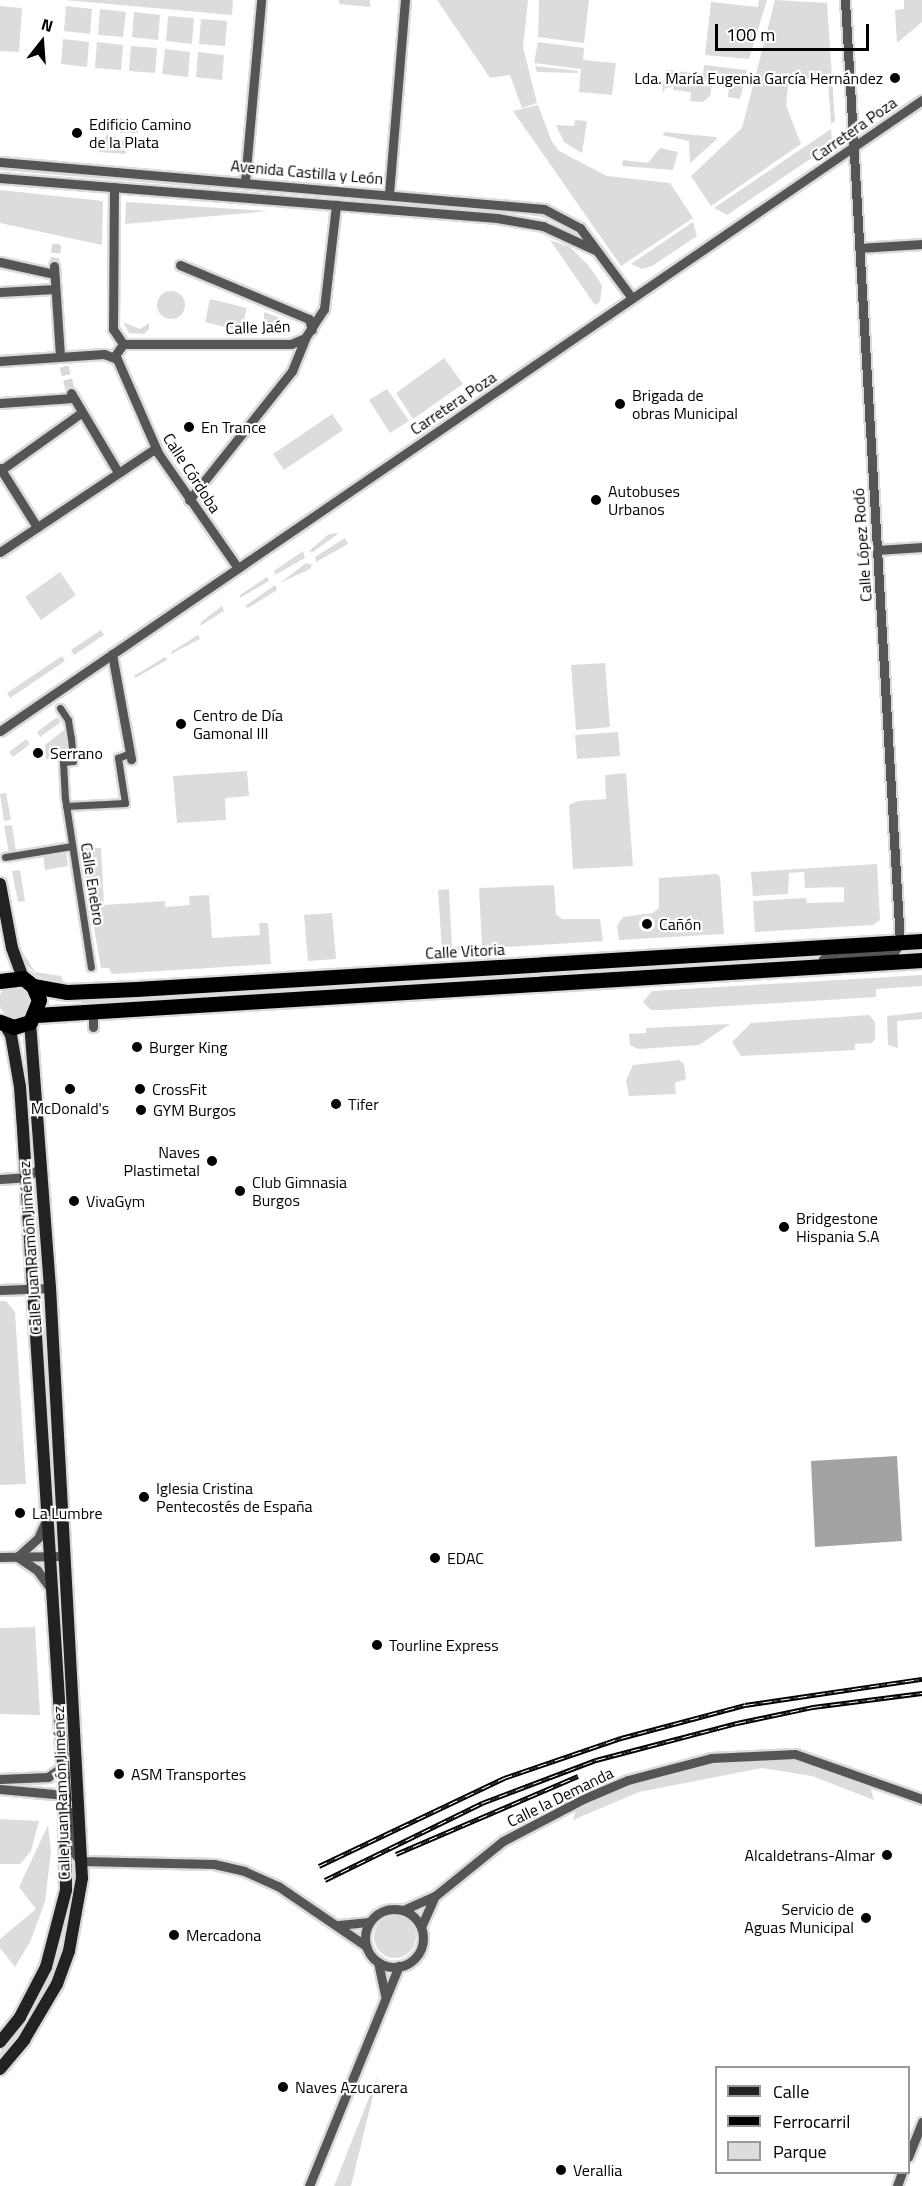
<!DOCTYPE html>
<html>
<head>
<meta charset="utf-8">
<style>
  body { margin:0 }
  #map { position:relative; width:922px; height:2186px; overflow:hidden; background:#fff; font-family:"Titillium Web",sans-serif }
  div>[style] { position:absolute }
  [style*='--x'] { left:calc(var(--x)*1px); top:calc(var(--y)*1px); width:calc(var(--w)*1px); rotate:calc(var(--a)*1deg) }
  .green>* { inset:0; background:#dcdcdc }
  .round { border-radius:50% }
  .water>* { inset:0; background:#a3a3a3 }
  .minor-tunnel>* { height:9px; margin-top:-4.5px; transform-origin:0; background:repeating-linear-gradient(90deg,#d9d9d9 0 9px,transparent 0 13.5px) }
  .roads { filter:drop-shadow(2px 0 #dbdbdb) drop-shadow(-2px 0 #dbdbdb) drop-shadow(0 2px #dbdbdb) drop-shadow(0 -2px #dbdbdb) }
  .pedestrian>* { height:7px; margin:-3.5px; padding:0 3.5px; transform-origin:3.5px; border-radius:3.5px; background:#555 }
  .minor>* { height:9px; margin:-4.5px; padding:0 4.5px; transform-origin:4.5px; border-radius:4.5px; background:#555 }
  .minor>.ring { margin:-4.5px; padding:0; box-sizing:content-box; background:none; border:9px solid #555; border-radius:50% }
  .secondary>* { height:12px; margin:-6px; padding:0 6px; transform-origin:6px; border-radius:6px; background:#222 }
  .trunk>* { height:15px; margin:-7.5px; padding:0 7.5px; transform-origin:7.5px; border-radius:7.5px; background:#000 }
  .rail>* { height:5px; margin-top:-2.5px; transform-origin:0; background:repeating-linear-gradient(90deg,#fff 0 9px,#000 0 18px); box-sizing:border-box; border-block:2px solid #000 }
  .dots>* { width:16px; height:16px; translate:-50% -50%; box-sizing:border-box; border:3px solid #fff; border-radius:50% }
  span { translate:-50% -50%; white-space:nowrap; text-align:center; line-height:1.15; -webkit-text-stroke:4.5px #fff; paint-order:stroke }
  .poi-label { font-size:16px; color:#000 }
  .right { translate:-100% -50%; text-align:right }
  .left { translate:0 -50%; text-align:left }
  .street-label { font-size:16px; color:#000 }
  .legend { position:absolute; left:715px; top:2066px; width:195px; height:108px; box-sizing:border-box; background:#fff; border:2px solid #999; margin:0; padding:8px 10px; list-style:none; font-size:18px; color:#000 }
  .legend li { display:flex; align-items:center; gap:12px; height:30px }
  .legend b { width:30px; border:2px solid #999 }
  .north { position:absolute; left:12px; top:12px; width:60px; height:60px; -webkit-text-stroke:4px #fff; paint-order:stroke; rotate:17deg; font-size:16px; font-weight:700; line-height:24px; text-align:center; color:#000 }
  .north::after { content:''; display:block; margin:auto; width:21px; height:27px; background:#000; clip-path:polygon(50% 0,100% 100%,50% 72%,0 100%) }
  .scale { position:absolute; left:715px; top:24px; width:154px; height:27px; box-sizing:border-box; border:3px solid #000; border-top:0; padding-left:8px; font-size:18px; line-height:21px; white-space:nowrap; color:#000; -webkit-text-stroke:4px #fff; paint-order:stroke }
</style>
</head>
<body>
<div id="map">
  <div class="green">
    <div style="clip-path:polygon(65px 0,233px 0,232px 15px)"></div>
    <div style="clip-path:polygon(339px 0,370px 0,370px 7px,339px 4px)"></div>
    <div style="clip-path:polygon(437px 0,528px 0,523px 47px,537px 103px,522px 108px,510px 75px,490px 78px)"></div>
    <div style="clip-path:polygon(539px 0,589px 0,584px 43px,538px 37px)"></div>
    <div style="clip-path:polygon(759px 0,767px 0,749px 59px,705px 55px,711px 2px,758px 7px)"></div>
    <div style="clip-path:polygon(775px 0,827px 3px,835px 121px,831px 124px,828px 81px,789px 76px,786px 105px,801px 144px,711px 206px,691px 176px,742px 128px)"></div>
    <div style="clip-path:polygon(904px 0,922px 0,922px 22px,897px 43px,895px 10px,904px 9px)"></div>
    <div style="clip-path:polygon(0 6px,22px 8px,19px 52px,0 51px)"></div>
    <div style="clip-path:polygon(66px 6px,92px 9px,90px 34px,64px 31px)"></div>
    <div style="clip-path:polygon(100px 9px,126px 12px,123px 37px,98px 35px)"></div>
    <div style="clip-path:polygon(134px 12px,160px 15px,158px 40px,132px 37px)"></div>
    <div style="clip-path:polygon(168px 16px,194px 18px,192px 44px,166px 41px)"></div>
    <div style="clip-path:polygon(201px 19px,227px 21px,225px 46px,199px 44px)"></div>
    <div style="clip-path:polygon(63px 39px,89px 42px,87px 67px,61px 64px)"></div>
    <div style="clip-path:polygon(97px 42px,123px 45px,121px 70px,95px 68px)"></div>
    <div style="clip-path:polygon(538px 42px,584px 48px,583px 60px,616px 63px,612px 95px,579px 92px,581px 69px,534px 63px)"></div>
    <div style="clip-path:polygon(131px 46px,157px 48px,155px 73px,129px 71px)"></div>
    <div style="clip-path:polygon(165px 49px,190px 52px,188px 77px,162px 74px)"></div>
    <div style="clip-path:polygon(198px 52px,224px 55px,222px 80px,196px 77px)"></div>
    <div style="clip-path:polygon(704px 65px,747px 70px,740px 99px,728px 97px,729px 87px,712px 85px,710px 96px,703px 102px,690px 101px,691px 92px,673px 90px,673px 87px,665px 88px,662px 95px,665px 70px,703px 74px)"></div>
    <div style="clip-path:polygon(535px 66px,578px 71px,578px 73px,537px 72px)"></div>
    <div style="clip-path:polygon(538px 105px,552px 142px,559px 151px,607px 176px,670px 183px,693px 218px,621px 266px,513px 111px)"></div>
    <div style="clip-path:polygon(120px 118px,137px 124px,138px 133px,120px 133px)"></div>
    <div style="clip-path:polygon(575px 120px,587px 121px,582px 153px,564px 142px,556px 125px,574px 126px)"></div>
    <div style="clip-path:polygon(831px 129px,832px 141px,828px 147px,727px 215px,714px 208px)"></div>
    <div style="clip-path:polygon(665px 132px,716px 137px,717px 139px,690px 163px,689px 141px,662px 135px)"></div>
    <div style="clip-path:polygon(107px 134px,125px 141px,126px 154px,99px 152px)"></div>
    <div style="clip-path:polygon(660px 148px,678px 152px,673px 170px,622px 166px,623px 160px,648px 163px)"></div>
    <div style="clip-path:polygon(0 167px,212px 186px,211px 188px,0 170px)"></div>
    <div style="clip-path:polygon(220px 186px,413px 203px,413px 205px,220px 188px)"></div>
    <div style="clip-path:polygon(0 190px,103px 201px,102px 245px,0 223px)"></div>
    <div style="clip-path:polygon(126px 202px,269px 211px,125px 224px)"></div>
    <div style="clip-path:polygon(421px 203px,544px 215px,554px 218px,577px 231px,587px 243px,568px 227px,538px 216px)"></div>
    <div style="clip-path:polygon(693px 222px,697px 236px,652px 266px,642px 269px,631px 264px)"></div>
    <div style="clip-path:polygon(550px 240px,570px 247px,588px 265px,602px 285px,600px 302px,595px 305px)"></div>
    <div class="round" style="left:157px;top:291px;width:28px;height:28px"></div>
    <div style="clip-path:polygon(210px 299px,247px 308px,241px 331px,205px 322px)"></div>
    <div style="clip-path:polygon(264px 312px,280px 318px,271px 329px,264px 329px)"></div>
    <div style="clip-path:polygon(123px 322px,140px 329px,149px 323px,149px 329px,144px 334px,129px 333px)"></div>
    <div style="clip-path:polygon(444px 358px,463px 384px,413px 419px,396px 393px)"></div>
    <div style="clip-path:polygon(387px 389px,409px 421px,390px 433px,369px 400px)"></div>
    <div style="clip-path:polygon(332px 414px,343px 430px,284px 470px,273px 454px)"></div>
    <div style="clip-path:polygon(339px 533px,313px 552px,309px 551px,329px 534px)"></div>
    <div style="clip-path:polygon(345px 538px,348px 544px,316px 562px,315px 557px)"></div>
    <div style="clip-path:polygon(303px 551px,305px 558px,275px 575px,274px 571px)"></div>
    <div style="clip-path:polygon(306px 563px,312px 565px,310px 569px,280px 583px)"></div>
    <div style="clip-path:polygon(60px 572px,76px 595px,41px 620px,25px 597px)"></div>
    <div style="clip-path:polygon(267px 577px,269px 581px,240px 598px,240px 595px)"></div>
    <div style="clip-path:polygon(275px 585px,277px 590px,248px 608px,245px 606px)"></div>
    <div style="clip-path:polygon(222px 606px,224px 611px,200px 626px,201px 622px)"></div>
    <div style="clip-path:polygon(101px 630px,104px 635px,74px 655px,71px 650px)"></div>
    <div style="clip-path:polygon(198px 635px,200px 639px,171px 654px,171px 652px)"></div>
    <div style="clip-path:polygon(62px 656px,65px 661px,10px 698px,7px 693px)"></div>
    <div style="clip-path:polygon(165px 657px,167px 660px,135px 678px,134px 676px)"></div>
    <div style="clip-path:polygon(605px 663px,610px 727px,576px 730px,571px 665px)"></div>
    <div style="clip-path:polygon(57px 717px,61px 722px,40px 737px,37px 732px)"></div>
    <div style="clip-path:polygon(65px 729px,69px 758px,46px 759px,45px 745px)"></div>
    <div style="clip-path:polygon(618px 732px,620px 756px,577px 759px,575px 735px)"></div>
    <div style="clip-path:polygon(26px 739px,30px 744px,13px 757px,9px 752px)"></div>
    <div style="clip-path:polygon(247px 771px,249px 796px,225px 798px,226px 820px,177px 823px,173px 776px)"></div>
    <div style="clip-path:polygon(626px 773px,633px 866px,573px 869px,569px 805px,578px 801px,606px 799px,605px 775px)"></div>
    <div style="clip-path:polygon(6px 793px,11px 820px,4px 821px,0 794px)"></div>
    <div style="clip-path:polygon(12px 825px,16px 852px,9px 853px,4px 826px)"></div>
    <div style="clip-path:polygon(80px 848px,101px 848px,104px 905px,165px 901px,165px 907px,190px 905px,189px 896px,209px 895px,212px 938px,260px 935px,259px 923px,268px 923px,271px 964px,112px 974px,109px 968px,101px 968px)"></div>
    <div style="clip-path:polygon(66px 851px,68px 866px,45px 870px,43px 855px)"></div>
    <div style="clip-path:polygon(877px 864px,880px 920px,873px 925px,755px 932px,753px 901px,806px 898px,807px 903px,844px 902px,844px 887px,805px 888px,804px 872px,789px 873px,788px 894px,753px 896px,751px 872px)"></div>
    <div style="clip-path:polygon(20px 870px,25px 901px,18px 902px,12px 871px)"></div>
    <div style="clip-path:polygon(717px 874px,720px 877px,724px 934px,619px 940px,617px 926px,623px 917px,653px 913px,659px 908px,659px 878px)"></div>
    <div style="clip-path:polygon(554px 885px,556px 914px,562px 919px,600px 919px,603px 941px,474px 949px,482px 945px,479px 888px)"></div>
    <div style="clip-path:polygon(449px 889px,452px 947px,460px 947px,460px 950px,442px 951px,438px 890px)"></div>
    <div style="clip-path:polygon(332px 913px,336px 959px,308px 961px,304px 915px)"></div>
    <div style="clip-path:polygon(20px 948px,35px 972px,61px 976px,64px 984px,37px 976px,26px 964px)"></div>
    <div style="clip-path:polygon(808px 954px,784px 961px,703px 967px,750px 958px)"></div>
    <div style="clip-path:polygon(516px 972px,452px 982px,81px 1004px,81px 998px)"></div>
    <div style="clip-path:polygon(922px 975px,922px 986px,876px 989px,876px 997px,663px 1010px,651px 1010px,643px 1002px,652px 991px)"></div>
    <div class="round" style="left:-1px;top:985px;width:32px;height:32px"></div>
    <div style="clip-path:polygon(922px 1012px,922px 1019px,897px 1021px,898px 1048px,888px 1045px,887px 1016px)"></div>
    <div style="clip-path:polygon(869px 1015px,875px 1022px,875px 1039px,872px 1043px,855px 1044px,855px 1050px,741px 1056px,732px 1042px,751px 1023px)"></div>
    <div style="clip-path:polygon(730px 1024px,699px 1045px,638px 1049px,630px 1045px,629px 1034px,646px 1033px,646px 1028px)"></div>
    <div style="clip-path:polygon(679px 1060px,684px 1064px,686px 1079px,675px 1083px,676px 1094px,629px 1096px,626px 1081px,633px 1065px)"></div>
    <div style="clip-path:polygon(0 1301px,6px 1301px,15px 1312px,26px 1484px,0 1485px)"></div>
    <div style="clip-path:polygon(35px 1627px,40px 1715px,0 1714px,0 1628px)"></div>
    <div style="clip-path:polygon(787px 1758px,870px 1786px,874px 1800px,812px 1776px,762px 1768px,639px 1792px,573px 1820px,577px 1808px,645px 1780px,709px 1764px)"></div>
    <div style="clip-path:polygon(0 1819px,39px 1821px,31px 1851px,20px 1864px,0 1864px)"></div>
    <div style="clip-path:polygon(48px 1825px,51px 1851px,45px 1902px,30px 1942px,15px 1967px,0 1948px,0 1939px,36px 1909px,19px 1887px)"></div>
    <div style="clip-path:polygon(77px 1874px,67px 1943px,53px 1978px,49px 1976px,62px 1942px)"></div>
    <div class="round" style="left:374px;top:1916px;width:42px;height:42px"></div>
    <div style="clip-path:polygon(45px 1983px,49px 1985px,26px 2027px,0 2059px,0 2053px,22px 2025px)"></div>
    <div style="clip-path:polygon(378px 2075px,351px 2186px,334px 2186px)"></div>
  </div>
  <div class="water">
    <div style="clip-path:polygon(897px 1456px,902px 1541px,815px 1547px,811px 1461px)"></div>
  </div>
  <div class="minor-tunnel">
    <div style="--x:54;--y:266;--w:26;--a:-83"></div>
    <div style="--x:64;--y:366;--w:28;--a:75"></div>
  </div>
  <div class="roads">
    <div class="pedestrian">
      <div style="--x:60;--y:708;--w:14;--a:56"></div>
      <div style="--x:68;--y:720;--w:18;--a:81"></div>
      <div style="--x:71;--y:738;--w:23;--a:85"></div>
      <div style="--x:73;--y:761;--w:10;--a:174"></div>
      <div style="--x:63;--y:762;--w:36;--a:87"></div>
      <div style="--x:65;--y:798;--w:171;--a:81.3"></div>
      <div style="--x:66;--y:806;--w:59;--a:-2.9"></div>
      <div style="--x:125;--y:803;--w:46;--a:-98.8"></div>
      <div style="--x:118;--y:758;--w:13;--a:-23"></div>
      <div style="--x:5;--y:857;--w:68;--a:-9.3"></div>
    </div>
    <div class="minor">
      <div style="--x:0;--y:162;--w:546;--a:4.94"></div>
      <div style="--x:544;--y:209;--w:41;--a:27.8"></div>
      <div style="--x:580;--y:228;--w:87;--a:53.4"></div>
      <div style="--x:0;--y:178;--w:499;--a:4.6"></div>
      <div style="--x:497;--y:218;--w:47;--a:9.9"></div>
      <div style="--x:543;--y:226;--w:57;--a:24.8"></div>
      <div style="--x:245;--y:181;--w:182;--a:-84.9"></div>
      <div style="--x:114;--y:187;--w:142;--a:90.4"></div>
      <div style="--x:113;--y:329;--w:18;--a:56"></div>
      <div style="--x:389;--y:194;--w:195;--a:-85.3"></div>
      <div style="--x:859;--y:248;--w:63;--a:-3.6"></div>
      <div style="--x:0;--y:262;--w:55;--a:12.5"></div>
      <div style="--x:180;--y:265;--w:140;--a:22.7"></div>
      <div style="--x:309;--y:319;--w:11;--a:75"></div>
      <div style="--x:54;--y:266;--w:91;--a:86.2"></div>
      <div style="--x:0;--y:292;--w:55;--a:-3.1"></div>
      <div style="--x:114;--y:357;--w:16;--a:-55"></div>
      <div style="--x:123;--y:344;--w:168;--a:0"></div>
      <div style="--x:291;--y:344;--w:15;--a:-23"></div>
      <div style="--x:305;--y:338;--w:35;--a:-57"></div>
      <div style="--x:324;--y:309;--w:105;--a:-83.4"></div>
      <div style="--x:0;--y:361;--w:104;--a:-3.9"></div>
      <div style="--x:104;--y:354;--w:14;--a:21"></div>
      <div style="--x:117;--y:359;--w:103;--a:66.4"></div>
      <div style="--x:158;--y:453;--w:140;--a:55.2"></div>
      <div style="--x:71;--y:393;--w:92;--a:59.3"></div>
      <div style="--x:0;--y:403;--w:73;--a:-3.9"></div>
      <div style="--x:0;--y:468;--w:70;--a:57.9"></div>
      <div style="--x:1;--y:470;--w:98;--a:-35.5"></div>
      <div style="--x:189;--y:500;--w:165;--a:-51.4"></div>
      <div style="--x:292;--y:371;--w:35;--a:-68"></div>
      <div style="--x:878;--y:550;--w:44;--a:-3.9"></div>
      <div style="--x:0;--y:552;--w:187;--a:-33.7"></div>
      <div style="--x:112;--y:654;--w:107;--a:79.7"></div>
      <div style="--x:0;--y:731;--w:1117;--a:-34.39"></div>
      <div style="--x:823;--y:959;--w:64;--a:-4.5"></div>
      <div style="--x:887;--y:954;--w:7;--a:-16"></div>
      <div style="--x:894;--y:952;--w:11;--a:-56"></div>
      <div style="--x:900;--y:943;--w:945;--a:-93.34"></div>
      <div style="--x:93;--y:1017;--w:10;--a:90"></div>
      <div style="--x:0;--y:1179;--w:26;--a:-4"></div>
      <div style="--x:26;--y:1177;--w:19;--a:-32"></div>
      <div style="--x:0;--y:1290;--w:50;--a:-2.3"></div>
      <div style="--x:0;--y:1557;--w:65;--a:-0.9"></div>
      <div style="--x:17;--y:1557;--w:28;--a:-42"></div>
      <div style="--x:38;--y:1538;--w:20;--a:-66"></div>
      <div style="--x:19;--y:1558;--w:22;--a:34"></div>
      <div style="--x:37;--y:1570;--w:24;--a:54"></div>
      <div style="--x:0;--y:1779;--w:48;--a:-2.4"></div>
      <div style="--x:48;--y:1777;--w:19;--a:-35"></div>
      <div style="--x:0;--y:1789;--w:65;--a:5.3"></div>
      <div style="--x:65;--y:1795;--w:4;--a:63"></div>
      <div style="--x:71;--y:1812;--w:40;--a:87.1"></div>
      <div style="--x:73;--y:1852;--w:12;--a:48"></div>
      <div style="--x:81;--y:1861;--w:133;--a:1.3"></div>
      <div style="--x:214;--y:1864;--w:31;--a:13"></div>
      <div style="--x:244;--y:1871;--w:37;--a:24"></div>
      <div style="--x:278;--y:1886;--w:107;--a:34.3"></div>
      <div class="ring" style="left:365px;top:1909px;width:49px;height:49px"></div>
      <div style="--x:403;--y:1910;--w:35;--a:-24"></div>
      <div style="--x:435;--y:1896;--w:87;--a:-39"></div>
      <div style="--x:503;--y:1841;--w:90;--a:-27.7"></div>
      <div style="--x:583;--y:1799;--w:49;--a:-22.9"></div>
      <div style="--x:628;--y:1780;--w:86;--a:-14.8"></div>
      <div style="--x:711;--y:1758;--w:84;--a:-2.7"></div>
      <div style="--x:795;--y:1754;--w:135;--a:19.5"></div>
      <div style="--x:339;--y:1925;--w:30;--a:-6"></div>
      <div style="--x:421;--y:1927;--w:34;--a:-66"></div>
      <div style="--x:378;--y:1962;--w:34;--a:78"></div>
      <div style="--x:908;--y:2157;--w:38;--a:-68"></div>
      <div style="--x:309;--y:2186;--w:238;--a:-67.8"></div>
      <div style="--x:897;--y:2186;--w:15;--a:-70"></div>
    </div>
    <div class="secondary">
      <div style="--x:0;--y:884;--w:65;--a:79.4"></div>
      <div style="--x:12;--y:948;--w:32;--a:70"></div>
      <div style="--x:0;--y:2042;--w:32;--a:-51"></div>
      <div style="--x:20;--y:2017;--w:56;--a:-62.5"></div>
      <div style="--x:46;--y:1967;--w:80;--a:-75.4"></div>
      <div style="--x:66;--y:1890;--w:95;--a:-90.6"></div>
      <div style="--x:65;--y:1795;--w:667;--a:-93.61"></div>
      <div style="--x:23;--y:1129;--w:42;--a:-94.1"></div>
      <div style="--x:20;--y:1087;--w:53;--a:-99.8"></div>
      <div style="--x:11;--y:1035;--w:12;--a:-121"></div>
      <div style="--x:0;--y:2069;--w:38;--a:-50"></div>
      <div style="--x:24;--y:2040;--w:65;--a:-59.5"></div>
      <div style="--x:57;--y:1984;--w:35;--a:-70"></div>
      <div style="--x:69;--y:1951;--w:74;--a:-79.9"></div>
      <div style="--x:82;--y:1878;--w:591;--a:-93.1"></div>
      <div style="--x:50;--y:1288;--w:267;--a:-94.3"></div>
    </div>
    <div class="trunk">
      <div style="--x:0;--y:981;--w:23;--a:-7"></div>
      <div style="--x:23;--y:978;--w:13;--a:39"></div>
      <div style="--x:33;--y:986;--w:15;--a:67"></div>
      <div style="--x:39;--y:1000;--w:24;--a:112"></div>
      <div style="--x:30;--y:1022;--w:17;--a:163"></div>
      <div style="--x:14;--y:1027;--w:15;--a:-160"></div>
      <div style="--x:33;--y:986;--w:35;--a:10"></div>
      <div style="--x:67;--y:992;--w:69;--a:-2.5"></div>
      <div style="--x:136;--y:989;--w:787;--a:-3.49"></div>
      <div style="--x:36;--y:1015;--w:888;--a:-3.55"></div>
    </div>
  </div>
  <div class="rail">
    <div style="--x:396;--y:1854;--w:198;--a:-23.2"></div>
    <div style="--x:319;--y:1866;--w:205;--a:-25.4"></div>
    <div style="--x:504;--y:1778;--w:124;--a:-18.9"></div>
    <div style="--x:621;--y:1738;--w:128;--a:-14.9"></div>
    <div style="--x:745;--y:1705;--w:179;--a:-8.4"></div>
    <div style="--x:325;--y:1880;--w:175;--a:-26.1"></div>
    <div style="--x:482;--y:1803;--w:122;--a:-20.7"></div>
    <div style="--x:596;--y:1760;--w:146;--a:-14.7"></div>
    <div style="--x:737;--y:1723;--w:78;--a:-11.9"></div>
    <div style="--x:813;--y:1707;--w:110;--a:-7.3"></div>
  </div>
  <div class="dots">
    <div style="left:895px;top:78px;background:#000"></div>
    <div style="left:77px;top:133px;background:#000"></div>
    <div style="left:620px;top:404px;background:#000"></div>
    <div style="left:189px;top:427px;background:#000"></div>
    <div style="left:596px;top:500px;background:#000"></div>
    <div style="left:181px;top:724px;background:#000"></div>
    <div style="left:38px;top:753px;background:#000"></div>
    <div style="left:647px;top:924px;background:#000"></div>
    <div style="left:137px;top:1047px;background:#000"></div>
    <div style="left:70px;top:1089px;background:#000"></div>
    <div style="left:140px;top:1089px;background:#000"></div>
    <div style="left:336px;top:1104px;background:#000"></div>
    <div style="left:141px;top:1110px;background:#000"></div>
    <div style="left:212px;top:1161px;background:#000"></div>
    <div style="left:240px;top:1191px;background:#000"></div>
    <div style="left:74px;top:1201px;background:#000"></div>
    <div style="left:784px;top:1227px;background:#000"></div>
    <div style="left:144px;top:1497px;background:#000"></div>
    <div style="left:20px;top:1513px;background:#000"></div>
    <div style="left:435px;top:1558px;background:#000"></div>
    <div style="left:377px;top:1645px;background:#000"></div>
    <div style="left:119px;top:1774px;background:#000"></div>
    <div style="left:887px;top:1855px;background:#000"></div>
    <div style="left:866px;top:1918px;background:#000"></div>
    <div style="left:174px;top:1935px;background:#000"></div>
    <div style="left:283px;top:2087px;background:#000"></div>
    <div style="left:561px;top:2170px;background:#000"></div>
  </div>
  <div class="poi-label">
    <span class="right" style="left:883px;top:78px">Lda. María Eugenia García Hernández</span>
    <span class="left" style="left:89px;top:133px">Edificio Camino<br>de la Plata</span>
    <span class="left" style="left:632px;top:404px">Brigada de<br>obras Municipal</span>
    <span class="left" style="left:201px;top:427px">En Trance</span>
    <span class="left" style="left:608px;top:500px">Autobuses<br>Urbanos</span>
    <span class="left" style="left:193px;top:724px">Centro de Día<br>Gamonal III</span>
    <span class="left" style="left:50px;top:753px">Serrano</span>
    <span class="left" style="left:659px;top:924px">Cañón</span>
    <span class="left" style="left:149px;top:1047px">Burger King</span>
    <span class="left" style="left:152px;top:1089px">CrossFit</span>
    <span class="left" style="left:348px;top:1104px">Tifer</span>
    <span style="left:70px;top:1108px">McDonald's</span>
    <span class="left" style="left:153px;top:1110px">GYM Burgos</span>
    <span class="right" style="left:200px;top:1161px">Naves<br>Plastimetal</span>
    <span class="left" style="left:252px;top:1191px">Club Gimnasia<br>Burgos</span>
    <span class="left" style="left:86px;top:1201px">VivaGym</span>
    <span class="left" style="left:796px;top:1227px">Bridgestone<br>Hispania S.A</span>
    <span class="left" style="left:156px;top:1497px">Iglesia Cristina<br>Pentecostés de España</span>
    <span class="left" style="left:32px;top:1513px">La Lumbre</span>
    <span class="left" style="left:447px;top:1558px">EDAC</span>
    <span class="left" style="left:389px;top:1645px">Tourline Express</span>
    <span class="left" style="left:131px;top:1774px">ASM Transportes</span>
    <span class="right" style="left:875px;top:1855px">Alcaldetrans-Almar</span>
    <span class="right" style="left:854px;top:1918px">Servicio de<br>Aguas Municipal</span>
    <span class="left" style="left:186px;top:1935px">Mercadona</span>
    <span class="left" style="left:295px;top:2087px">Naves Azucarera</span>
    <span class="left" style="left:573px;top:2170px">Verallia</span>
  </div>
  <div class="street-label">
    <span style="left:854px;top:129px;rotate:-35deg">Carretera Poza</span>
    <span style="left:307px;top:172px;rotate:5deg">Avenida Castilla y León</span>
    <span style="left:258px;top:327px;rotate:-2deg">Calle Jaén</span>
    <span style="left:453px;top:403px;rotate:-34deg">Carretera Poza</span>
    <span style="left:192px;top:473px;rotate:57deg">Calle Córdoba</span>
    <span style="left:862px;top:545px;rotate:-94deg">Calle López Rodó</span>
    <span style="left:93px;top:884px;rotate:81deg">Calle Enebro</span>
    <span style="left:465px;top:951px;rotate:-3deg">Calle Vitoria</span>
    <span style="left:30px;top:1248px;rotate:-94deg">Calle Juan Ramón Jiménez</span>
    <span style="left:61px;top:1793px;rotate:-92deg">Calle Juan Ramón Jiménez</span>
    <span style="left:560px;top:1797px;rotate:-26deg">Calle la Demanda</span>
  </div>
  <ul class="legend">
  <li><b style="height:8px;background:#222"></b>Calle</li>
  <li><b style="height:8px;background:#000"></b>Ferrocarril</li>
  <li><b style="height:16px;background:#dcdcdc"></b>Parque</li>
  </ul>
  <div class="north">N</div>
  <div class="scale">100 m</div>
</div>
</body>
</html>
